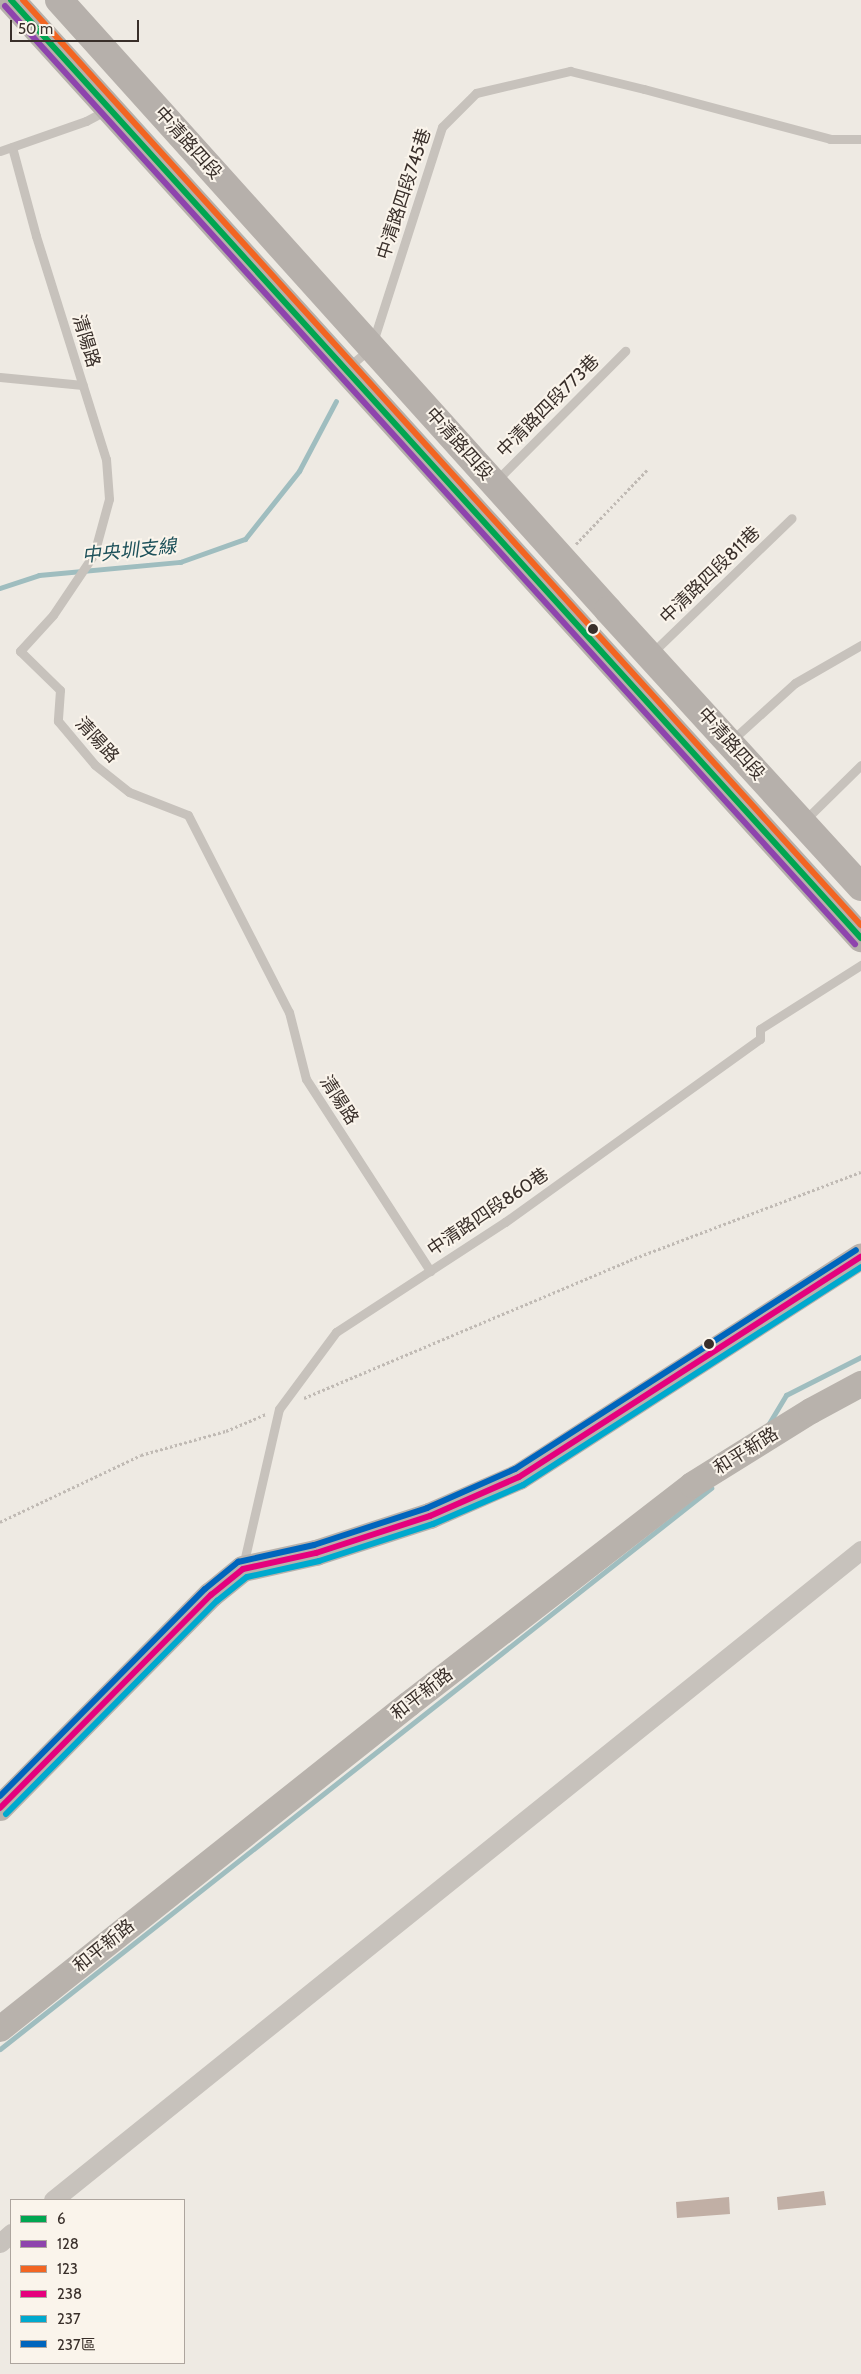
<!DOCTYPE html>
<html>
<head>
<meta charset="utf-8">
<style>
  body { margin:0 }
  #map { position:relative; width:861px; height:2374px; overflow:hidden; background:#eeeae3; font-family:Cabin,"Noto Sans TC",sans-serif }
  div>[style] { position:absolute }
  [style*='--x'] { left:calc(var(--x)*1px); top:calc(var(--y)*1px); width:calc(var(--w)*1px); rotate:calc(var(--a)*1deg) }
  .stream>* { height:5px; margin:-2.5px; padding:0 2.5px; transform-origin:2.5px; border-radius:2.5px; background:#9fbdbf }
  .building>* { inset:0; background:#c1afa5 }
  .path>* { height:3px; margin-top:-1.5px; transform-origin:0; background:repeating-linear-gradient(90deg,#c0bab4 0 2.5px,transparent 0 5px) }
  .lane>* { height:9px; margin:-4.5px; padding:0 4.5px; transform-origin:4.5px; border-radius:4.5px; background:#c7c2bc }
  .street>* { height:19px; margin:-9.5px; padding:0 9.5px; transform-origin:9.5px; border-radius:9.5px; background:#c7c2bc }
  .secondary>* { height:26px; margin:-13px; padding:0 13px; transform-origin:13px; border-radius:13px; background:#b8b2ac }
  .primary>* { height:28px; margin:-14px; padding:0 14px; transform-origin:14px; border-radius:14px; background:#b6b0ab }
  .bus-1>* { height:6px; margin:-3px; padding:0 3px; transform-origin:3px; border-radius:3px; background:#00a651 }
  .bus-2>* { height:6px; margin:-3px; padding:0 3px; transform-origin:3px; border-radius:3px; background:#8e44ad }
  .bus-3>* { height:6px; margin:-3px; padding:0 3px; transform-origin:3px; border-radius:3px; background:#f26522 }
  .bus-4>* { height:6px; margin:-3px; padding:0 3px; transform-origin:3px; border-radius:3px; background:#e5007d }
  .bus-5>* { height:6px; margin:-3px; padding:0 3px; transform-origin:3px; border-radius:3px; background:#00a9ce }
  .bus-6>* { height:6px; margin:-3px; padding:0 3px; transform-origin:3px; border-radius:3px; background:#0065bd }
  .dots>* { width:14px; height:14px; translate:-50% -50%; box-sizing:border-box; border:2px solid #faf4eb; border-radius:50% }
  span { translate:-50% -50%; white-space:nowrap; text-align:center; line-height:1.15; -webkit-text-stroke:4px #faf4eb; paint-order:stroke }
  .street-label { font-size:18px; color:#392f2a }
  .water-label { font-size:19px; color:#1f525b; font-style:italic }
  .legend { position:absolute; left:10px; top:2199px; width:175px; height:165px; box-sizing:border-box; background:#faf4eb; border:1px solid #ada59e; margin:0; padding:6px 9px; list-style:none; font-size:15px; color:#392f2a }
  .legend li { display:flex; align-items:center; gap:10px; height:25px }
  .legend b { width:25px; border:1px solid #ada59e }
  .scale { position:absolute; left:10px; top:20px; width:129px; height:22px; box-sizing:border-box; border:2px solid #392f2a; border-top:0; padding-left:6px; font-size:15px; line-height:18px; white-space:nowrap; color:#392f2a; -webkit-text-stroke:4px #faf4eb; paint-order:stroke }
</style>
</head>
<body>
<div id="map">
  <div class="stream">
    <div style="--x:0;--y:588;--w:41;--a:-18.4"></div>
    <div style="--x:39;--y:575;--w:142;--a:-5.3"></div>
    <div style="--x:180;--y:562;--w:69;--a:-19.5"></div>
    <div style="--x:245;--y:539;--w:87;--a:-51.5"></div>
    <div style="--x:299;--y:471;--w:79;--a:-62.1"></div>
    <div style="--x:768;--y:1425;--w:35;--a:-59"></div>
    <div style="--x:786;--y:1395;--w:84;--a:-26.9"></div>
    <div style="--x:0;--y:2049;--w:906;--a:-38.27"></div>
  </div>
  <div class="building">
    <div style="clip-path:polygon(824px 2191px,826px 2205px,778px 2210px,777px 2197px)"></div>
    <div style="clip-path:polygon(729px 2197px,730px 2214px,677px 2218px,676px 2202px)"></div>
  </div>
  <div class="path">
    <div style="--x:576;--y:544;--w:104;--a:-46.2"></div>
    <div style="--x:304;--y:1398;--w:354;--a:-22.9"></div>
    <div style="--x:630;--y:1260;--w:247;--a:-20.9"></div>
    <div style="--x:0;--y:1522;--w:156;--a:-25.4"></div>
    <div style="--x:141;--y:1455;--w:88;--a:-15.8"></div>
    <div style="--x:226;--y:1431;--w:43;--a:-23"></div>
  </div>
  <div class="lane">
    <div style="--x:12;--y:147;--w:92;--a:74.9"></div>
    <div style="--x:36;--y:236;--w:234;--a:72.6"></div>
    <div style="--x:106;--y:459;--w:40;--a:85.7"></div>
    <div style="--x:109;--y:499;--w:57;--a:105.3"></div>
    <div style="--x:94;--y:554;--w:73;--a:123.9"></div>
    <div style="--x:53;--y:615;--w:49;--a:132.5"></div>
    <div style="--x:20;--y:651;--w:56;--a:44.3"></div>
    <div style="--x:60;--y:690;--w:31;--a:94"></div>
    <div style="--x:58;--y:721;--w:57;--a:49.9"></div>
    <div style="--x:95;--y:765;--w:43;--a:38.5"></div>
    <div style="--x:129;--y:792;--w:63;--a:21.3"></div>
    <div style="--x:188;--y:815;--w:221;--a:62.9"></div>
    <div style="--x:289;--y:1012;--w:69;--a:75.8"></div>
    <div style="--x:306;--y:1079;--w:229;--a:57.1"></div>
    <div style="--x:0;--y:151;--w:91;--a:-19.2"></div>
    <div style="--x:86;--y:121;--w:24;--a:-28"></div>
    <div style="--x:347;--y:368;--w:31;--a:-40"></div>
    <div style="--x:371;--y:348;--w:232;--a:-72.2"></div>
    <div style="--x:442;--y:127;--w:48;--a:-45"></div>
    <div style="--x:476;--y:93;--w:97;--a:-13.2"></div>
    <div style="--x:570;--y:71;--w:76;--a:13.7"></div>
    <div style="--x:644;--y:89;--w:193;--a:15"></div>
    <div style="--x:830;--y:139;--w:31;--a:0"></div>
    <div style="--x:0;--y:377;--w:83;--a:5.5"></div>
    <div style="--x:495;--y:482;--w:185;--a:-45.2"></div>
    <div style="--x:652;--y:653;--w:194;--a:-44"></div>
    <div style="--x:731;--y:741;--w:86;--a:-42.2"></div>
    <div style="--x:795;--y:683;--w:76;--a:-29.9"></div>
    <div style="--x:804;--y:821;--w:80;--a:-44.5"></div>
    <div style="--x:243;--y:1566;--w:161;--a:-77.1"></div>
    <div style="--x:279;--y:1409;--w:96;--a:-53.5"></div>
    <div style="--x:336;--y:1332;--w:202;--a:-33.1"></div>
    <div style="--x:505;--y:1222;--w:314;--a:-35.7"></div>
    <div style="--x:760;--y:1039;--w:10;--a:-90"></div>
    <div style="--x:760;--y:1029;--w:120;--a:-32.4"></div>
  </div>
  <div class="street">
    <div style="--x:53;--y:2200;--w:1037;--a:-38.82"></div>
    <div style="--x:0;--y:2243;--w:15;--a:-42"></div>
  </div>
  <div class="secondary">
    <div style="--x:0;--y:1808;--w:300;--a:-45.3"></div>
    <div style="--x:211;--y:1595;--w:41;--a:-39.1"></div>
    <div style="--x:243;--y:1569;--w:75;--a:-12.4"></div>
    <div style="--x:316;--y:1553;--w:120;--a:-18"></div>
    <div style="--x:430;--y:1516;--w:97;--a:-23.7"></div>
    <div style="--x:519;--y:1477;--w:407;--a:-32.8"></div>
    <div style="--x:0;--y:2029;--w:522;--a:-38.47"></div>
    <div style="--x:409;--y:1704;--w:358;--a:-37.7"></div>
    <div style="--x:692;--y:1485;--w:140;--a:-31.9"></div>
    <div style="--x:811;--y:1411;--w:57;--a:-28.4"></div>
  </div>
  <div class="primary">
    <div style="--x:11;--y:0;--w:1266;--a:47.82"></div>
    <div style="--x:59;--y:0;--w:821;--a:48.01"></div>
    <div style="--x:608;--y:610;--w:375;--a:47.6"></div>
  </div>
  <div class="bus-1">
    <div style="--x:11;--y:0;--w:1266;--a:47.82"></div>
  </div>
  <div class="bus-2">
    <div style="--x:5;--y:6;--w:1266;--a:47.82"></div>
  </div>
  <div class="bus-3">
    <div style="--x:23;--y:0;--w:1248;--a:47.83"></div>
  </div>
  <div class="bus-4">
    <div style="--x:0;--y:1808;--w:300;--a:-45.3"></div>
    <div style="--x:211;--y:1595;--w:41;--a:-39.1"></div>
    <div style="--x:243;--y:1569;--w:75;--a:-12.4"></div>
    <div style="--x:316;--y:1553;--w:120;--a:-18"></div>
    <div style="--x:430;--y:1516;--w:97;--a:-23.7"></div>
    <div style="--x:519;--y:1477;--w:407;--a:-32.8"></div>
  </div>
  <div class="bus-5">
    <div style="--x:6;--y:1814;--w:300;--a:-45.3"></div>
    <div style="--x:217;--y:1601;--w:38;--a:-39"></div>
    <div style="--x:247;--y:1577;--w:74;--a:-12.5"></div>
    <div style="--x:319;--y:1561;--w:120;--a:-18"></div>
    <div style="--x:433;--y:1524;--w:98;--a:-23.4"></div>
    <div style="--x:523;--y:1485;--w:402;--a:-32.8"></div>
  </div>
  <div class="bus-6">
    <div style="--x:0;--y:1796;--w:291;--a:-45.3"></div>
    <div style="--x:205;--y:1589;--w:43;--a:-39.3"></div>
    <div style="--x:238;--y:1562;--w:78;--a:-12.6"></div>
    <div style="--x:314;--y:1545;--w:119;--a:-18.1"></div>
    <div style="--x:427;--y:1508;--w:96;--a:-23.9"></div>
    <div style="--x:515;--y:1469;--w:405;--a:-32.7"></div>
  </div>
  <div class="dots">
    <div style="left:593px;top:629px;background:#392f2a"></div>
    <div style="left:709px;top:1344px;background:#392f2a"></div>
  </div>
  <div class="street-label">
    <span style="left:188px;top:143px;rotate:48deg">中清路四段</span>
    <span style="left:404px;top:194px;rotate:-72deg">中清路四段745巷</span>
    <span style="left:86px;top:341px;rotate:73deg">清陽路</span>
    <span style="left:548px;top:406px;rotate:-45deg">中清路四段773巷</span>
    <span style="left:459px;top:444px;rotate:48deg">中清路四段</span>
    <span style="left:710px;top:575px;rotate:-44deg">中清路四段811巷</span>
    <span style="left:97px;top:740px;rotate:47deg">清陽路</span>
    <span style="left:731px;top:744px;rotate:48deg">中清路四段</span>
    <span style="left:339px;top:1100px;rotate:57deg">清陽路</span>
    <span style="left:488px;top:1212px;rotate:-34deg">中清路四段860巷</span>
    <span style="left:746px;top:1451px;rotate:-32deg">和平新路</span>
    <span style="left:422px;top:1694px;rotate:-38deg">和平新路</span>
    <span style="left:104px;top:1946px;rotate:-39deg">和平新路</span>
  </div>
  <div class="water-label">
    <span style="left:129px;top:551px;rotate:-6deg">中央圳支線</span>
  </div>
  <ul class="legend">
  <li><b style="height:6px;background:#00a651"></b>6</li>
  <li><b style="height:6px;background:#8e44ad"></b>128</li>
  <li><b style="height:6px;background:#f26522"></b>123</li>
  <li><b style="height:6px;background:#e5007d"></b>238</li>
  <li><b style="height:6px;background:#00a9ce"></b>237</li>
  <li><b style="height:6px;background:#0065bd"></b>237區</li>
  </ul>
  <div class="scale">50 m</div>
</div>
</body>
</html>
